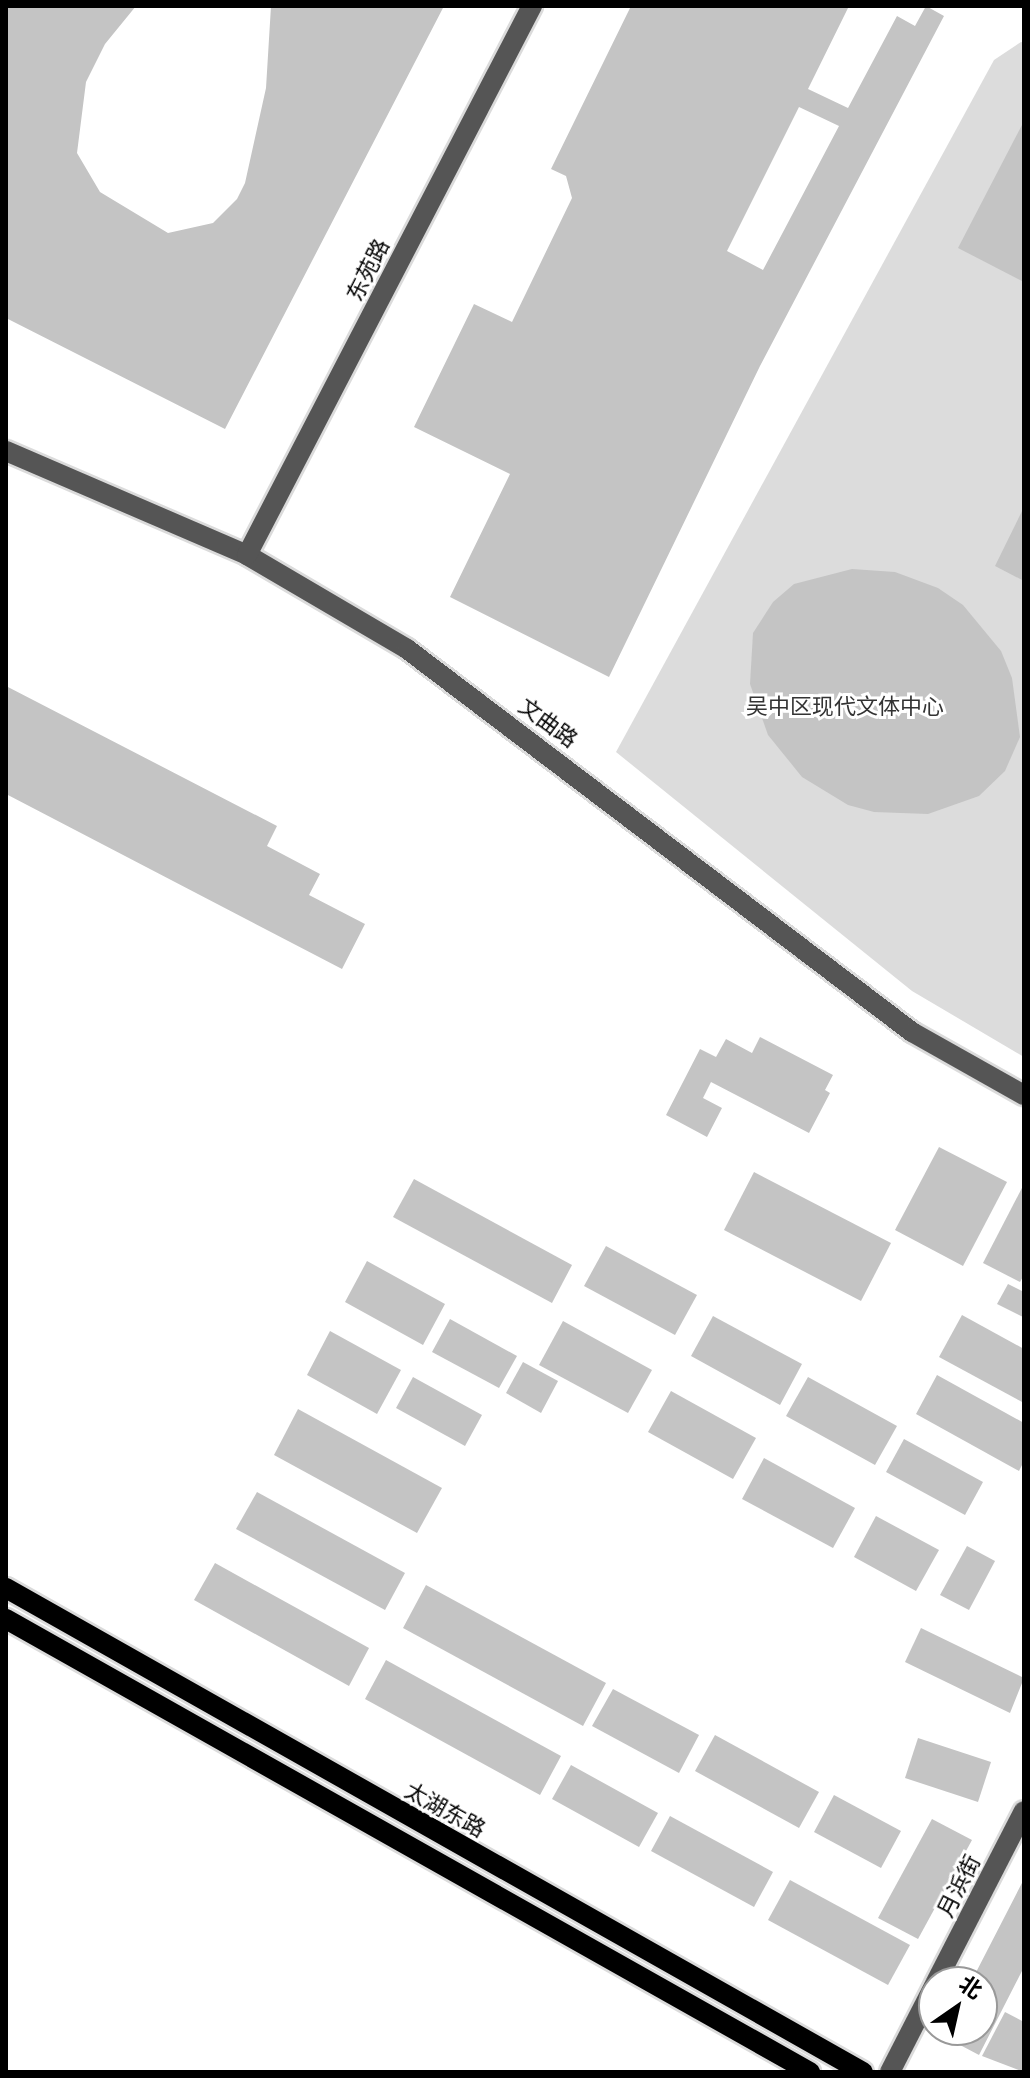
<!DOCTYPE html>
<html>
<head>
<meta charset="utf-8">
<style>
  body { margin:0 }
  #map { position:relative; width:1030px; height:2078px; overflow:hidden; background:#fff; font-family:Helvetica,"Noto Sans SC",sans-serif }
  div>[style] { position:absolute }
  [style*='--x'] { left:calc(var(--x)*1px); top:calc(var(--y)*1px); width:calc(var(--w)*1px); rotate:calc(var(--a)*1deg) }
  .green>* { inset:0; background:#dcdcdc }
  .building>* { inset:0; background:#c4c4c4 }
  .roads { filter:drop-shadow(2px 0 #dbdbdb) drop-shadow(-2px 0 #dbdbdb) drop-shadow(0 2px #dbdbdb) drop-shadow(0 -2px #dbdbdb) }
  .minor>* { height:20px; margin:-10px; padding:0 10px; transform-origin:10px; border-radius:10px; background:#555 }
  .major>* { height:20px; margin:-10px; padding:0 10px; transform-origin:10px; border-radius:10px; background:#000 }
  span { translate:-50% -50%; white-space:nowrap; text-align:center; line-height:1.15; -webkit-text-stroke:6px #fff; paint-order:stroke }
  .street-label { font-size:22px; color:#000 }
  .park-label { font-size:22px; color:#333 }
  .frame { position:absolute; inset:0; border:8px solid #000; pointer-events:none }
  .north { position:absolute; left:918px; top:1966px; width:80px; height:80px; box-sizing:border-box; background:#fff; border:2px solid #999; border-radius:50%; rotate:34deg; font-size:22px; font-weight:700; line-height:32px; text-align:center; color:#000 }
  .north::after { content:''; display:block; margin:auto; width:28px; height:36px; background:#000; clip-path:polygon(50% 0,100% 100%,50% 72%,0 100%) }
</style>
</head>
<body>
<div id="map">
  <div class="green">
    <div style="clip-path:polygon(1021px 42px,1024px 43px,1024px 1057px,912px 991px,616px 752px,994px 60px)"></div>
  </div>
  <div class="building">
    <div style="clip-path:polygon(6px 6px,136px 6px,105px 44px,86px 82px,77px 153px,100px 192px,168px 233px,213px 223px,237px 199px,245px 183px,266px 88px,271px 6px,444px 6px,225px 429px,6px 318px)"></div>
    <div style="clip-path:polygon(evenodd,631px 6px,849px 6px,808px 89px,848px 108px,897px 16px,915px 26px,926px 6px,944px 16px,760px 366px,609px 677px,450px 597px,510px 474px,414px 427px,474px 304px,512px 322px,572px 198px,566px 176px,551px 169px,631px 6px,799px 107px,839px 126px,763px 270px,727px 251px,799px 107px)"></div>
    <div style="clip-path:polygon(1024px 121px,1024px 282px,958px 248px)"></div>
    <div style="clip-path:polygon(1024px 507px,1024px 581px,995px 566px)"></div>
    <div style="clip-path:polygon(852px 569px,895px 572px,938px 588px,963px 605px,1001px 651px,1012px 678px,1020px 737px,1005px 771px,979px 796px,928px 814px,874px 812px,848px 805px,802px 777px,768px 735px,750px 684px,753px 633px,773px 602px,794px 584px)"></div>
    <div style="clip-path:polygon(6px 686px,277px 826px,267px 846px,320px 874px,309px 895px,365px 924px,342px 969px,6px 794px)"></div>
    <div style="clip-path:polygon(760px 1037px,833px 1075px,825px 1090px,830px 1093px,809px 1133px,711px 1082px,703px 1098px,722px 1108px,707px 1137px,666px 1115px,700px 1049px,716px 1057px,726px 1039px,752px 1053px)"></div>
    <div style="clip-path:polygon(939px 1147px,1007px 1182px,963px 1266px,895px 1230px)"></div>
    <div style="clip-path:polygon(754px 1172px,891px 1243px,861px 1301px,724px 1230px)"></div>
    <div style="clip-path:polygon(414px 1179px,572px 1265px,552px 1303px,393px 1217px)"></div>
    <div style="clip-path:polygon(1024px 1184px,1024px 1275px,1020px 1282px,983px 1263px)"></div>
    <div style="clip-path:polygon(606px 1246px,697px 1295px,675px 1335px,584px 1286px)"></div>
    <div style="clip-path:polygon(367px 1261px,445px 1304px,423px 1345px,345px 1302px)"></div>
    <div style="clip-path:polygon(1008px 1284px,1024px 1292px,1023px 1317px,997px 1304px)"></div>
    <div style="clip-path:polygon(962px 1315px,1024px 1349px,1024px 1403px,939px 1357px)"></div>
    <div style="clip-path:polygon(713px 1316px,802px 1364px,780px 1405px,691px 1356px)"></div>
    <div style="clip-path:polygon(450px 1319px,517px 1356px,499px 1388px,432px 1352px)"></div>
    <div style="clip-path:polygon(563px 1321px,652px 1370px,628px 1413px,539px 1365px)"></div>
    <div style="clip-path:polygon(330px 1331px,401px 1370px,377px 1414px,307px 1375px)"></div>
    <div style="clip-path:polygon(523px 1362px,558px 1381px,541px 1413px,506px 1393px)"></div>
    <div style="clip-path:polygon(937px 1375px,1024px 1423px,1024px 1461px,1019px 1471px,916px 1414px)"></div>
    <div style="clip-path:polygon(413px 1377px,482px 1415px,465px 1446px,396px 1408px)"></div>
    <div style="clip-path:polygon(808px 1377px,897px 1426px,875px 1465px,786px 1416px)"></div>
    <div style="clip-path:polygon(671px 1391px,756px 1438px,733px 1479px,648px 1432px)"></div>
    <div style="clip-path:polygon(298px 1409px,442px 1488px,417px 1533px,274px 1455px)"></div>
    <div style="clip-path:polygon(904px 1439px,983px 1482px,965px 1515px,886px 1472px)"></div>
    <div style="clip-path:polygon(764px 1458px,855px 1508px,833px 1548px,742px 1499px)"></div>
    <div style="clip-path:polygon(257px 1492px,405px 1573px,385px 1610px,236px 1529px)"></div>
    <div style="clip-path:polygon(876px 1516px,939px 1550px,916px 1591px,854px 1557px)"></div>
    <div style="clip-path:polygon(967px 1546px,995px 1561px,969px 1610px,940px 1595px)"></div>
    <div style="clip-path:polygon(215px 1563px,369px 1648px,349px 1686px,194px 1600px)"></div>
    <div style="clip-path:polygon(426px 1585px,606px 1683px,583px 1726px,403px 1628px)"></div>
    <div style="clip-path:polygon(921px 1628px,1024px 1678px,1010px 1713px,905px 1662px)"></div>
    <div style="clip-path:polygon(386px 1660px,561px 1756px,540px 1795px,365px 1699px)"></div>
    <div style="clip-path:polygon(613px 1689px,699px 1735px,679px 1773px,592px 1726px)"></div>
    <div style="clip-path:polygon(715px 1735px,819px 1792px,799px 1828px,695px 1771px)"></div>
    <div style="clip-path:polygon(918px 1738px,991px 1762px,978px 1802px,905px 1778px)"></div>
    <div style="clip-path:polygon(571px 1765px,658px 1813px,639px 1847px,552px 1799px)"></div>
    <div style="clip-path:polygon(834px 1795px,901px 1831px,881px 1868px,814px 1832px)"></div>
    <div style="clip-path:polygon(670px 1816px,773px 1872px,754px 1907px,651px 1851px)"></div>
    <div style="clip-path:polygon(932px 1819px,972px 1840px,918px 1939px,878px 1918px)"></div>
    <div style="clip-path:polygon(1024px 1879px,1024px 1967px,979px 2055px,943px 2036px,946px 2030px,982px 2030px,982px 1982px,971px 1982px)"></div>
    <div style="clip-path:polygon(790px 1880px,910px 1945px,888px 1985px,768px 1920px)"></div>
    <div style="clip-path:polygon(1005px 2012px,1024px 2022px,1024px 2072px,982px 2056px)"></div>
  </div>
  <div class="roads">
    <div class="minor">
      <div style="--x:6;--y:451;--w:262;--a:23.3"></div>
      <div style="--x:247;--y:555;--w:186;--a:30.4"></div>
      <div style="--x:407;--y:649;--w:634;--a:37.18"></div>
      <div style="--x:912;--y:1032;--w:129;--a:29.4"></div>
      <div style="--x:247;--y:555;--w:619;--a:-62.57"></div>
      <div style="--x:936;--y:1982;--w:192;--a:-62.8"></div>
      <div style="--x:890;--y:2072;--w:97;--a:-62.9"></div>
    </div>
    <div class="major">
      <div style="--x:6;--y:1588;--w:984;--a:29.46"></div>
      <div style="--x:6;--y:1619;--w:923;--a:29.4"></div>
    </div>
  </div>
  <div class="street-label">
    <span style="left:368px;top:270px;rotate:-63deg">东苑路</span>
    <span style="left:548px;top:723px;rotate:36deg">文曲路</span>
    <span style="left:445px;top:1810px;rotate:29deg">太湖东路</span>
    <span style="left:959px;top:1886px;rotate:-63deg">月浜街</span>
  </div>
  <div class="park-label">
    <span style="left:845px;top:707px">吴中区现代文体中心</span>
  </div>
  <div class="frame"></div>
  <div class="north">北</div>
</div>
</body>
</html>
